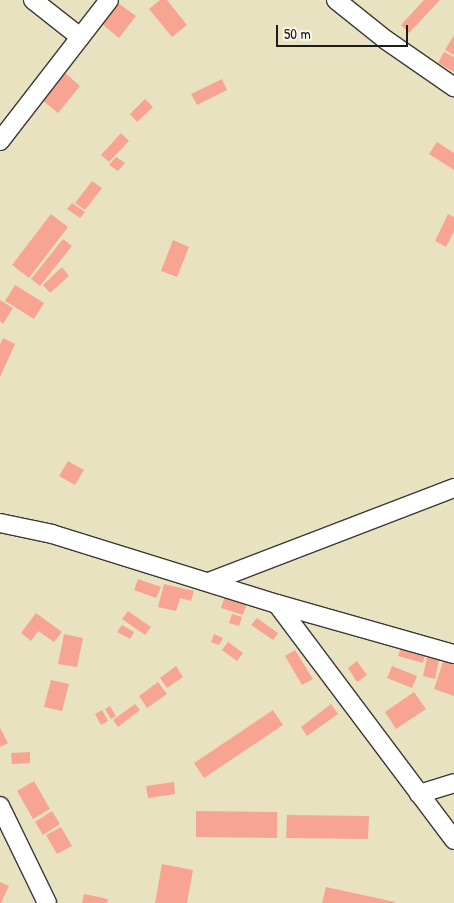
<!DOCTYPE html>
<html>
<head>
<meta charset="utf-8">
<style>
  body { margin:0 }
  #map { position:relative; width:454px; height:903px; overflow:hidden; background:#e9e2c1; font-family:"Patrick Hand",sans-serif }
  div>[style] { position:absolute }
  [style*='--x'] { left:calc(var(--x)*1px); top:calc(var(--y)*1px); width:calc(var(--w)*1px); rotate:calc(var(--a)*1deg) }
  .building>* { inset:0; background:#f7a592 }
  .roads { filter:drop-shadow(1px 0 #3b3a35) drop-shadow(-1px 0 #3b3a35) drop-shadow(0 1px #3b3a35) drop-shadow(0 -1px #3b3a35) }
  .minor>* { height:18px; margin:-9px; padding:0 9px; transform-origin:9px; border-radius:9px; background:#fff }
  span { translate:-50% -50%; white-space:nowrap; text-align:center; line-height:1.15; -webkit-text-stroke:4.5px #fbf7ec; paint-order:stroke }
  .scale { position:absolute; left:276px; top:25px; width:132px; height:22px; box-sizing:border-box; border:2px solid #1c1c1c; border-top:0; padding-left:6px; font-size:15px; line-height:18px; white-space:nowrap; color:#1c1c1c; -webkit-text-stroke:4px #fbf7ec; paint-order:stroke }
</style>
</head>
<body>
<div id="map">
  <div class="building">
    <div style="clip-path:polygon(160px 0,167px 0,187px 25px,172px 37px,149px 9px)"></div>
    <div style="clip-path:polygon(424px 0,440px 0,409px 33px,401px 25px)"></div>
    <div style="clip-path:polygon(118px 3px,136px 16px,119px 38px,102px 24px)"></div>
    <div style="clip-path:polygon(454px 35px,454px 55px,445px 50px)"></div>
    <div style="clip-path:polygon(444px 52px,454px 57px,454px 72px,438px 63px)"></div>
    <div style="clip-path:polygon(64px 72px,80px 86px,58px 113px,41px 99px)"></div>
    <div style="clip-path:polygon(222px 79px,227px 90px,197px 105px,191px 94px)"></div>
    <div style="clip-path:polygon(145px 99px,153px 107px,137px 122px,130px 114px)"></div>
    <div style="clip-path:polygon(121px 133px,129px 141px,109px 162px,101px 155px)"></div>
    <div style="clip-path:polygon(437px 142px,454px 153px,454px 170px,429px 154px)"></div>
    <div style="clip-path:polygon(116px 157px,125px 163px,118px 171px,109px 165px)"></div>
    <div style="clip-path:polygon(92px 181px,102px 188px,85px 210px,75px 203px)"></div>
    <div style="clip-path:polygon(72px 203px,85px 212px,80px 218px,67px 209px)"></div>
    <div style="clip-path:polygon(51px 214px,68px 227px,29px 278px,12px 265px)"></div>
    <div style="clip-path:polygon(448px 214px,454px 217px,454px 231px,446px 247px,435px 241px)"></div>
    <div style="clip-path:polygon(63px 239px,72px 246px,40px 286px,31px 279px)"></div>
    <div style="clip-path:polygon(173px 240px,189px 247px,177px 277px,161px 271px)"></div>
    <div style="clip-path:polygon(62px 267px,69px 276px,50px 293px,43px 285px)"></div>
    <div style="clip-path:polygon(15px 285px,44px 303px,34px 319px,5px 301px)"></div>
    <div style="clip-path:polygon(0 300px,13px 308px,3px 324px,0 321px)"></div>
    <div style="clip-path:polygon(3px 338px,15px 344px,0 377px,0 344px)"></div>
    <div style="clip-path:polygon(68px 461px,84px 470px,75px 485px,59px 476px)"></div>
    <div style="clip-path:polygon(138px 579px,161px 587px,156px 598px,134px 590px)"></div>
    <div style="clip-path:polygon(164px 584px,194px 591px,191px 601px,180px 598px,176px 611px,158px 607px)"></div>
    <div style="clip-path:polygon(225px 596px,247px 603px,243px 615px,221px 608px)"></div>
    <div style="clip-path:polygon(128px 611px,151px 627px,145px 635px,122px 619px)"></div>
    <div style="clip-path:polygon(36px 613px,62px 632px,54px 642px,38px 631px,31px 641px,21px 633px)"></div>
    <div style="clip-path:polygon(232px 614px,242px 617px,239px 626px,229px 623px)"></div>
    <div style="clip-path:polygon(257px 618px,278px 633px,273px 640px,251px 625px)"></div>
    <div style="clip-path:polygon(122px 625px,134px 632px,130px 639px,117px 632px)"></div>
    <div style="clip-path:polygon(64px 634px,83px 638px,77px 667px,58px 664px)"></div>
    <div style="clip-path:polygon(214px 634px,223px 638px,219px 645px,211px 642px)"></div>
    <div style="clip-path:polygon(228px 642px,243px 653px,237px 661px,222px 650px)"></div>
    <div style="clip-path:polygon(402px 644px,426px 651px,423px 663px,398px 656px)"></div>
    <div style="clip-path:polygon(295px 650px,313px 679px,302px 685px,285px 656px)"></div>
    <div style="clip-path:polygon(428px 653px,440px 656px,435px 679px,423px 676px)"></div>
    <div style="clip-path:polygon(444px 659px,454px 663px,454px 696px,434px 689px)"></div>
    <div style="clip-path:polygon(357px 661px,367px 675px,357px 682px,348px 668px)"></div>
    <div style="clip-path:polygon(176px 666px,183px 677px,167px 688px,160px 678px)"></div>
    <div style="clip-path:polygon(392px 666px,417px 676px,412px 688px,387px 678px)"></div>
    <div style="clip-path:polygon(51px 680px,69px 684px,62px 711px,44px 707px)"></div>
    <div style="clip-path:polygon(158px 682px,167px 694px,147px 708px,139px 696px)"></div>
    <div style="clip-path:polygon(414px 692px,426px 709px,396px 729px,385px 712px)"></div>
    <div style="clip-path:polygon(135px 704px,140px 710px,118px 727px,113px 720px)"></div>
    <div style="clip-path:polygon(331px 704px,338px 714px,307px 736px,301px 727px)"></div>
    <div style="clip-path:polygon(110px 706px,116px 716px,111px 719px,105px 709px)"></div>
    <div style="clip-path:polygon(102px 710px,108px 721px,101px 725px,95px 714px)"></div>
    <div style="clip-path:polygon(273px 710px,283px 725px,204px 778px,194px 763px)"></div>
    <div style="clip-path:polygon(0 728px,8px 743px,0 747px)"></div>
    <div style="clip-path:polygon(30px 752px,30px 763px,12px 764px,11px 753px)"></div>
    <div style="clip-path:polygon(34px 781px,50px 809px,33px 819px,17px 791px)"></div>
    <div style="clip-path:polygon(174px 782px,175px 794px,148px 798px,146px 786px)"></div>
    <div style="clip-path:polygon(52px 811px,60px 824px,43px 835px,35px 822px)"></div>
    <div style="clip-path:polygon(196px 811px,277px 812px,277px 838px,196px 837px)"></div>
    <div style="clip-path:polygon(287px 815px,369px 816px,368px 839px,286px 838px)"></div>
    <div style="clip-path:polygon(61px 827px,72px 846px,57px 854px,46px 835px)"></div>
    <div style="clip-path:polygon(162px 864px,193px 870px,187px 903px,155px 903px)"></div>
    <div style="clip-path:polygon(0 882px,9px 886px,1px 903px,0 903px)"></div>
    <div style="clip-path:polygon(326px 887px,395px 902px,395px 903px,322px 903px)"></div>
    <div style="clip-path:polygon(84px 894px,108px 899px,107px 903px,82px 903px)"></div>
  </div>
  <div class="roads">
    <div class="minor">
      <div style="--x:33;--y:0;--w:60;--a:38.2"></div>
      <div style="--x:336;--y:0;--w:64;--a:38.7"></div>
      <div style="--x:386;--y:40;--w:83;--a:34.7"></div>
      <div style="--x:0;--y:141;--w:178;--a:-52.3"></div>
      <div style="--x:0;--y:523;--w:53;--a:11.9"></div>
      <div style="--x:52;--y:534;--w:236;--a:17.3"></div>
      <div style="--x:277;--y:604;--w:184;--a:15.8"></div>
      <div style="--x:209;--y:582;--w:262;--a:-21"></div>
      <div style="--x:277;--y:604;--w:295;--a:53.1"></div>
      <div style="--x:419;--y:794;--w:37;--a:-17"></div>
      <div style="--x:0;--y:806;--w:108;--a:64.1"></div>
    </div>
  </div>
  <div class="scale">50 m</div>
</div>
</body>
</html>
